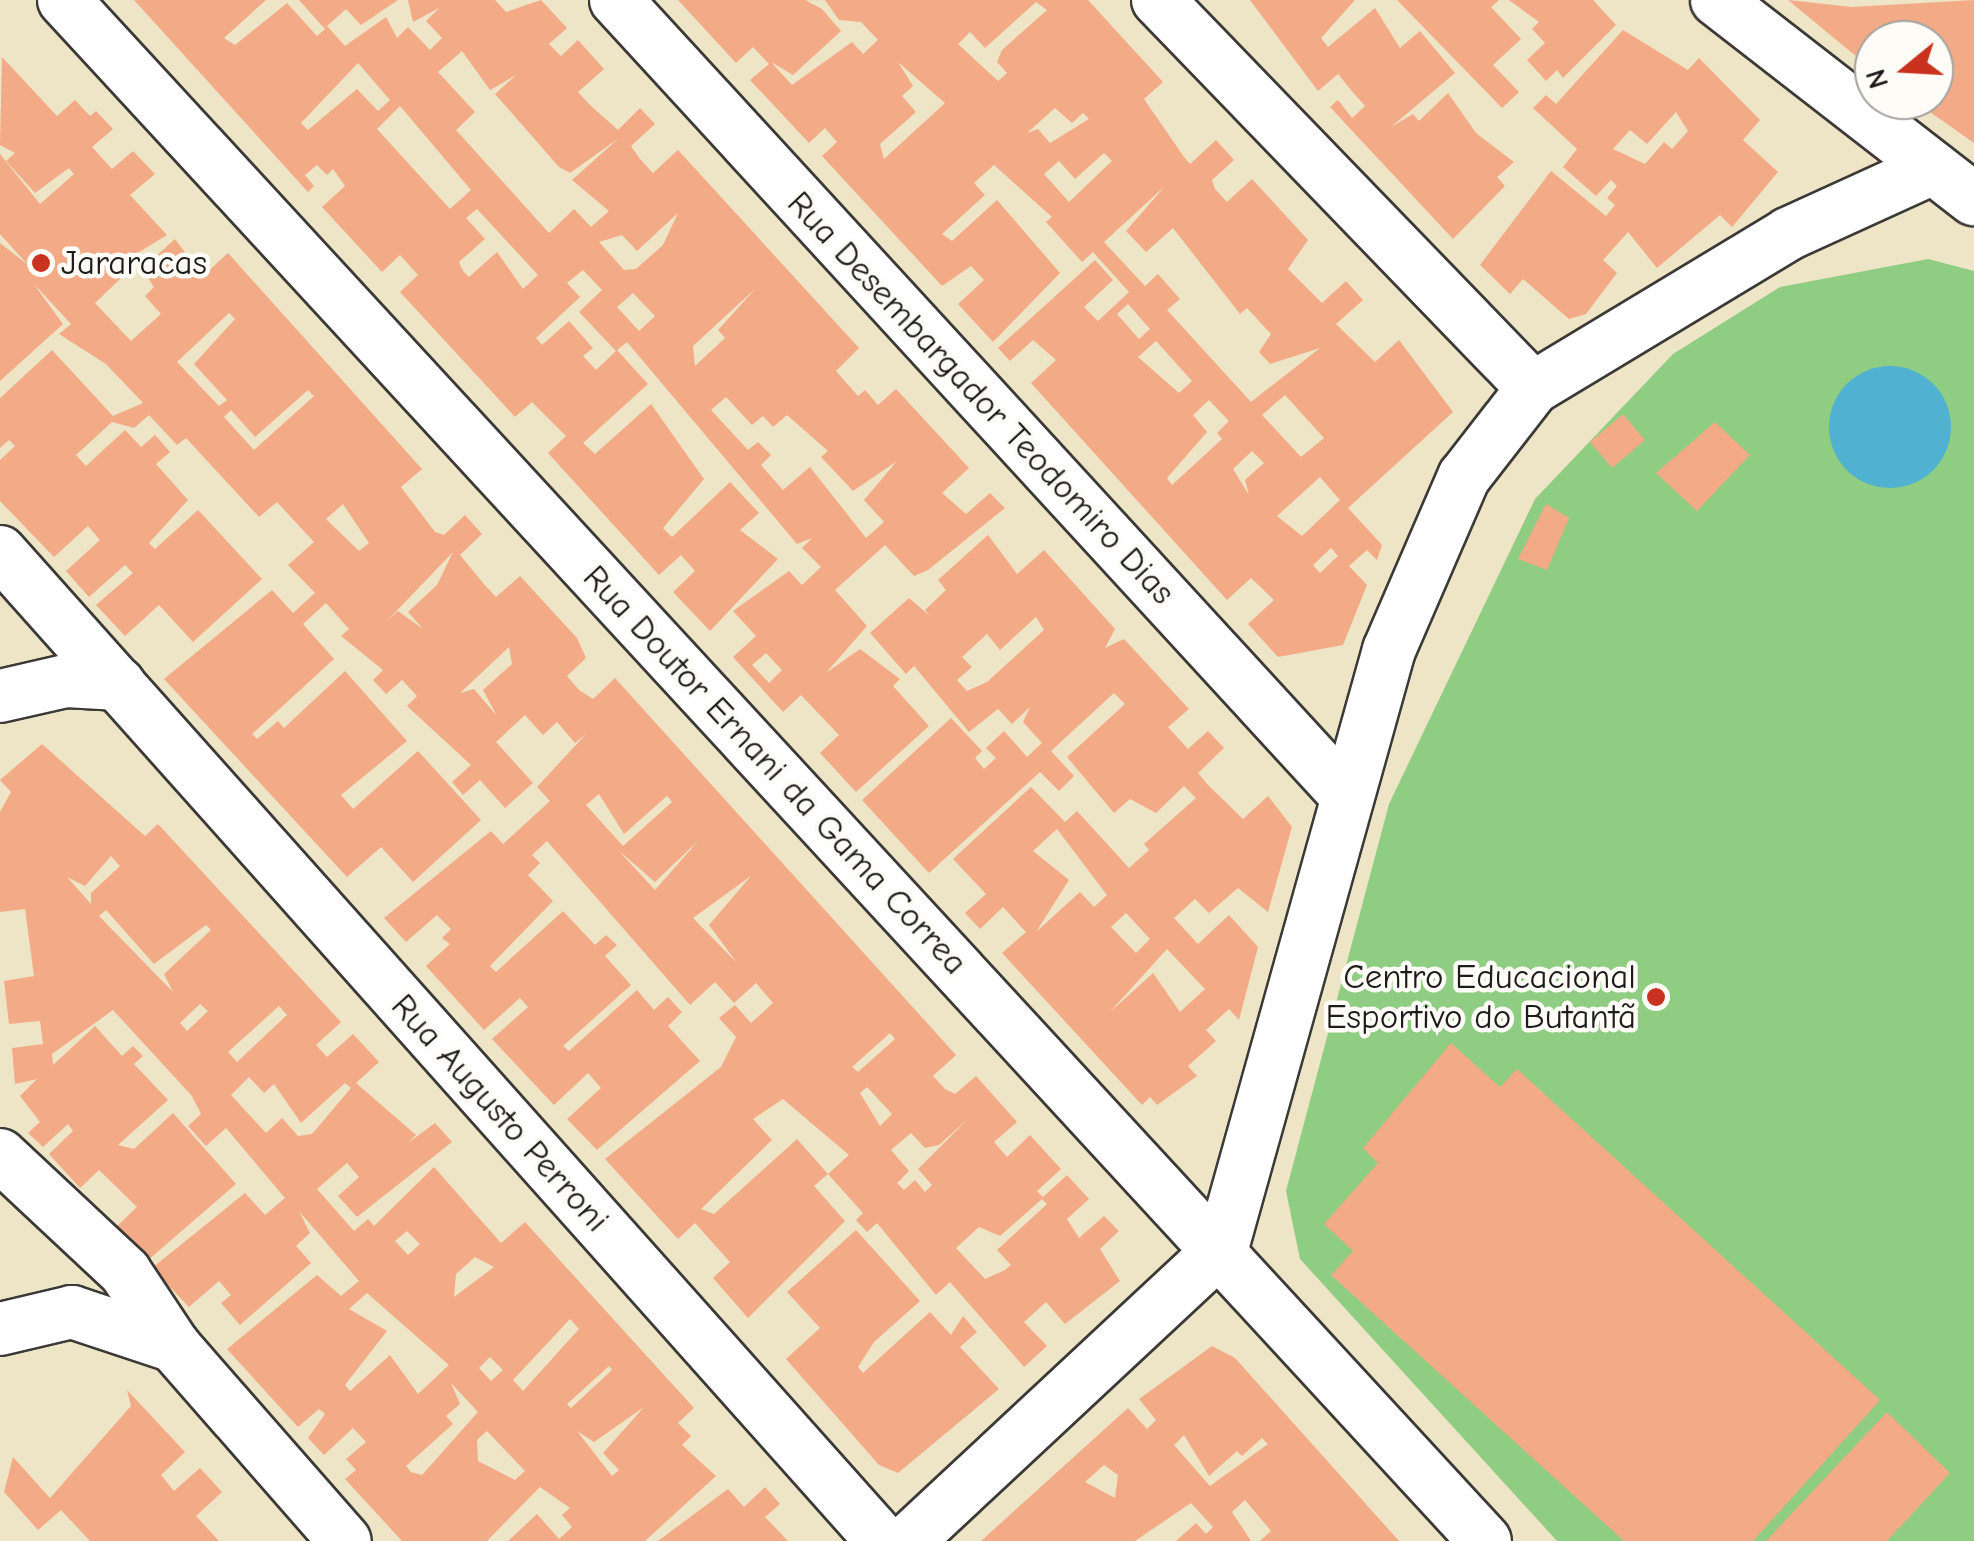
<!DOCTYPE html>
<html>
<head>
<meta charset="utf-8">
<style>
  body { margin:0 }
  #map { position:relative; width:1974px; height:1541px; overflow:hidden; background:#eee5c7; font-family:"Comic Neue",sans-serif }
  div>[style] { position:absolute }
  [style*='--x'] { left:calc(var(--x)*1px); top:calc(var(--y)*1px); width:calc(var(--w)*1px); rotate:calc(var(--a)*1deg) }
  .green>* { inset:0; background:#8fcd82 }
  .water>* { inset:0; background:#51b1d0 }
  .round { border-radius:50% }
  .building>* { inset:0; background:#f3aa87 }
  .roads { filter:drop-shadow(2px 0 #3c3a36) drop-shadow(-2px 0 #3c3a36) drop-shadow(0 2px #3c3a36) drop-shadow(0 -2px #3c3a36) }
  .minor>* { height:52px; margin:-26px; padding:0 26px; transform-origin:26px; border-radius:26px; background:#fff }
  .dots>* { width:28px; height:28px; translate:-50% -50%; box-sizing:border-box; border:5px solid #fdfcf7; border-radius:50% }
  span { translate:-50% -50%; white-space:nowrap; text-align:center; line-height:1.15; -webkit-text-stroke:9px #fdfcf7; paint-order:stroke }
  .poi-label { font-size:35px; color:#1c1c1c }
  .left { translate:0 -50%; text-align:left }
  .right { translate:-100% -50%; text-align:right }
  .street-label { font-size:35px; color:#1c1c1c }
  .north { position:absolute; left:1854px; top:20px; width:100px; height:100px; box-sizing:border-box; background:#fdfcf7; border:2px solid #a3a29f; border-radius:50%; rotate:252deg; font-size:28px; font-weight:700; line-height:40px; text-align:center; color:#1c1c1c }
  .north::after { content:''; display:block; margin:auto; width:35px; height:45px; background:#c8321e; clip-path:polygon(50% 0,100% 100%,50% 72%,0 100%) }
</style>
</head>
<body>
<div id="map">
  <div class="green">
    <div style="clip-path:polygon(1928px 259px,1974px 271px,1974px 1541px,1557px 1541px,1300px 1259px,1286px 1191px,1389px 804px,1535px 499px,1673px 354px,1780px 287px)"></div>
  </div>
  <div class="water">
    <div class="round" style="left:1829px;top:366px;width:122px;height:122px"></div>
  </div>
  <div class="building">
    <div style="clip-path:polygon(evenodd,134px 0,266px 0,224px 38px,235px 45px,287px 3px,317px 36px,325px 29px,299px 0,398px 0,361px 25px,346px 9px,327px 26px,345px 46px,386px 17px,397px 38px,408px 27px,430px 50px,442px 38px,426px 21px,439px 8px,413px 22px,408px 0,495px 0,506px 12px,541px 0,567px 28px,549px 44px,561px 56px,578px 40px,604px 69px,578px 92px,590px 105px,618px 130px,640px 108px,655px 124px,631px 146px,640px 159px,653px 173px,678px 150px,859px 348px,836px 371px,858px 396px,865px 390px,878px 405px,896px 389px,969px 468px,942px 493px,966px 514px,990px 493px,1005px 508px,928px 570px,914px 576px,885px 545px,835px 590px,867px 626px,826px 673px,860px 649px,900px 679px,893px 686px,929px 726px,856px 792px,820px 753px,839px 735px,801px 695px,783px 712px,733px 657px,756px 636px,733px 611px,789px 571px,802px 585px,821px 567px,802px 548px,812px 538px,797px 544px,627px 342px,616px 351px,579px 312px,602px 290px,583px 270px,567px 283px,580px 297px,536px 338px,542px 345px,569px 321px,593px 348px,583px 356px,596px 370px,617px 350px,648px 384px,583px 443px,595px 454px,651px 404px,704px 479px,663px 528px,672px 537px,730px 482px,759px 513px,740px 530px,778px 559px,710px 631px,673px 592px,695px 571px,681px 555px,659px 575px,548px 453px,566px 436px,532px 402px,515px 417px,400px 292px,418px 275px,400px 255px,382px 272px,322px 207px,345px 186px,333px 169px,327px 175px,317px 165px,305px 175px,314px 186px,308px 192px,134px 0,462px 51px,490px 90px,516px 75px,495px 94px,559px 167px,570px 173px,619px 138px,572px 180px,609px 211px,591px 227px,574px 209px,549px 233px,456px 130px,475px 112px,438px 72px,462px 51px,134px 0,358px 63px,390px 100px,378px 111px,357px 89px,308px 130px,301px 123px,358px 63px,134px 0,400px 106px,471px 190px,450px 209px,377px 129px,400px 106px,134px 0,477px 209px,538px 275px,523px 289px,497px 252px,469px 277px,463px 271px,459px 262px,485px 239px,466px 218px,477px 209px,134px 0,678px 213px,663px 245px,636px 269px,624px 270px,599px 242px,622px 235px,637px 251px,678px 213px,134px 0,756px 288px,718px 330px,725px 338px,695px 366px,693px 346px,756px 288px,134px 0,633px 293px,655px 316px,639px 331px,617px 307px,633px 293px,134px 0,726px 397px,752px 425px,763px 416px,773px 427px,787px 415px,828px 451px,821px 457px,853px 491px,897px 461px,864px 500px,884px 522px,866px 538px,810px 467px,783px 490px,761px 465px,771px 455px,758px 442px,748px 450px,711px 410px,726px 397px,134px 0,766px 653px,782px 670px,769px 683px,752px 665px,766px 653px)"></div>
    <div style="clip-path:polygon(evenodd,678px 0,805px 0,822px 9px,841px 31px,793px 75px,771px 62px,792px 85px,852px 42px,863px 54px,878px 40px,861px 22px,839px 20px,825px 0,1088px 0,1163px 82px,1144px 99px,1184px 157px,1190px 164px,1216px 140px,1234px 160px,1212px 180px,1215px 189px,1227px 202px,1252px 179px,1308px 240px,1288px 269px,1322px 303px,1346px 281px,1363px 300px,1336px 324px,1375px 362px,1399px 340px,1453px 412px,1348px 508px,1382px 545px,1377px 560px,1367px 550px,1349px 566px,1367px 585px,1343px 645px,1278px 657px,1248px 624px,1274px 600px,1251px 578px,1227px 600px,1031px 383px,1056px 360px,1033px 340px,1010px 361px,998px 348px,1095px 260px,1113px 280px,1084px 307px,1098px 321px,1129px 292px,1093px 252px,1082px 262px,1046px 222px,1052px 217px,994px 165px,974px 183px,985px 195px,942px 234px,952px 241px,997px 200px,1060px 273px,993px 342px,958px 304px,984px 280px,971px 266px,942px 286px,822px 156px,837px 142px,825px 128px,809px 143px,750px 80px,769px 64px,753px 47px,736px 63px,678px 0,1036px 2px,1047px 10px,1002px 50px,997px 62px,1007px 73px,998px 81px,958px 44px,970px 32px,985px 48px,1036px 2px,678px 0,898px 62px,945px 103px,884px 159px,880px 144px,916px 112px,902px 96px,913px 86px,898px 62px,678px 0,1055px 108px,1072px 123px,1083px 113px,1089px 119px,1050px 143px,1038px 129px,1027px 133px,1055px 108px,678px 0,1104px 153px,1112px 161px,1069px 202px,1044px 174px,1059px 161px,1075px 179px,1104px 153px,678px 0,1165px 186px,1126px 231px,1146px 252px,1173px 228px,1240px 314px,1247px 308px,1271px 334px,1259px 352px,1270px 364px,1320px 348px,1251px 402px,1167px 310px,1180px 299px,1158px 274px,1145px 286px,1104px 242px,1165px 186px,678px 0,1128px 304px,1150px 329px,1139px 339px,1117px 314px,1128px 304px,678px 0,1156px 341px,1192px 381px,1179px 393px,1138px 357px,1156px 341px,678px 0,1285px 395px,1324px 438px,1301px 457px,1262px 415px,1285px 395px,678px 0,1209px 400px,1229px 421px,1217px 433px,1222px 439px,1172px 485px,1167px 478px,1207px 432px,1193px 415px,1209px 400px,678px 0,1252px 451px,1264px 463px,1245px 480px,1249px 495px,1233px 469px,1252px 451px,678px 0,1320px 477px,1340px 500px,1302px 536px,1277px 516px,1320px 477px,678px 0,1331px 548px,1338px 556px,1320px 573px,1313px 565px,1331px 548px)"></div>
    <div style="clip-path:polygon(1250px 0,1355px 0,1321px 38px,1328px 47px,1375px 8px,1400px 48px,1420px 31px,1455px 73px,1391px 127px,1413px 114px,1419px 121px,1448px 93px,1476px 133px,1514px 162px,1497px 177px,1505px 186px,1453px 239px,1330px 107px,1338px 100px,1352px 118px,1365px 106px,1351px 90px,1338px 74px,1318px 91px)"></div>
    <div style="clip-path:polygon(1397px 0,1499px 0,1491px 7px,1521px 39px,1493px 65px,1519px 92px,1502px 108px)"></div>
    <div style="clip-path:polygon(1509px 0,1593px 0,1616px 25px,1563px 78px,1557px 70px,1546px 81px,1527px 60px,1545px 43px,1532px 29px,1539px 22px)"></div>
    <div style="clip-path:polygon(1788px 0,1852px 7px,1974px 0,1974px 143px,1913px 100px,1934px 100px,1934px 40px,1874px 40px,1874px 71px)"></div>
    <div style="clip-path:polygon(evenodd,1623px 30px,1688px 70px,1699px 58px,1760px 120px,1743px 140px,1778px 172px,1732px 227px,1720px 215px,1657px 268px,1628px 232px,1603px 260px,1617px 273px,1586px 314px,1569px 319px,1523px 279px,1510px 294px,1480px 265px,1551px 171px,1606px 216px,1615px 205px,1607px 198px,1617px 186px,1611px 180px,1596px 196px,1563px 167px,1577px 149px,1533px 108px,1546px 95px,1556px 104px,1623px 30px,1676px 112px,1688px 131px,1672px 149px,1664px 142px,1645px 164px,1613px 149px,1630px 130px,1647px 144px,1676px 112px)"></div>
    <div style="clip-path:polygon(evenodd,2px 57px,57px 116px,75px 100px,90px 116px,96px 111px,113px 129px,92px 147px,112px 169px,133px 151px,155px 174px,130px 195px,167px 235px,136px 254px,141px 259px,95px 303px,131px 341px,161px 314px,145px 296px,154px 287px,142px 269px,175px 239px,203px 276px,228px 253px,422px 469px,401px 487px,435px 532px,444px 535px,465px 515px,482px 534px,460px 555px,483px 583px,496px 597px,520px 576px,577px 638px,586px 658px,567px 676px,579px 690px,593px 699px,615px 678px,956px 1055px,933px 1076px,945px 1089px,955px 1094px,976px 1076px,1017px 1122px,994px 1142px,1007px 1157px,1030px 1135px,1061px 1169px,1037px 1191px,1043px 1197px,1067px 1175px,1089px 1199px,1067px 1219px,1079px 1238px,1104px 1216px,1119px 1231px,1100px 1249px,1120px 1281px,1065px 1324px,1046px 1302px,1024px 1322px,1047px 1346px,1024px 1367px,950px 1282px,936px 1295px,877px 1223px,867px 1232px,856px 1220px,863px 1213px,828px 1174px,849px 1155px,783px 1099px,753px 1119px,772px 1140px,701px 1209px,714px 1214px,797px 1139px,828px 1174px,814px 1186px,845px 1221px,748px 1318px,713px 1278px,730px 1262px,695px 1223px,678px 1239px,605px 1159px,721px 1067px,736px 1037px,719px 1018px,735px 1005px,751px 1023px,773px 1003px,756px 983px,734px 1003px,715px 982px,690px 1005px,547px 841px,532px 855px,540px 863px,528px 875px,553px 901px,490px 966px,496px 972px,563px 911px,595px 945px,606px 935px,617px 945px,605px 956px,631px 985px,563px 1046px,569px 1051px,637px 990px,654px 1010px,668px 997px,682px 1012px,668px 1026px,700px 1061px,597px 1150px,567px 1119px,601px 1088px,588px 1073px,554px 1105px,492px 1039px,528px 1007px,520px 998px,484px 1030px,426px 966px,450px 944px,442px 938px,451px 929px,437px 915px,406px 942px,384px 918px,491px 831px,503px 844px,550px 801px,537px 787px,586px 734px,575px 743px,557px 722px,543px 735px,525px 715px,496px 742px,533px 783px,505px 808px,480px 780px,463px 795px,452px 782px,471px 765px,407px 706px,417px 696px,402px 680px,386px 694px,373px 680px,383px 670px,341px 636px,349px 629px,326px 603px,303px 624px,334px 659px,252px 734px,257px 739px,278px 721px,284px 728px,345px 671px,407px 741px,341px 795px,353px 809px,418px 751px,481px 820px,413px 882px,381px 847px,347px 877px,164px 679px,272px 590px,293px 613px,315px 593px,288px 565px,314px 542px,277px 502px,259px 517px,186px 438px,177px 445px,149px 415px,134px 428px,112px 422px,76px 455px,86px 466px,125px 430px,141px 447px,155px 435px,170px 452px,156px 464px,188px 500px,149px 543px,155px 549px,198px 510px,262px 579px,193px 642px,159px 605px,125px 636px,96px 605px,133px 573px,125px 565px,89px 597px,66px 571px,100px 540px,88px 526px,54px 557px,0 501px,0 460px,15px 446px,9px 440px,0 448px,0 398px,52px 350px,113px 416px,143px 403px,106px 364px,59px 334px,71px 324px,33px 283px,63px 324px,0 381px,0 243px,28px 265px,0 234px,0 154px,40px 204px,74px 174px,69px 168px,35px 193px,6px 161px,15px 153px,0 145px,2px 57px,229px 313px,235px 319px,194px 364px,227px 400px,219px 406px,177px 362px,229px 313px,2px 57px,308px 390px,314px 396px,254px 450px,224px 417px,231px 410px,255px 437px,308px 390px,2px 57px,343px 504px,369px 543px,359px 551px,326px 519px,343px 504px,2px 57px,453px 552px,437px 585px,408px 612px,423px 629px,398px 611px,386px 622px,453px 552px,2px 57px,509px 647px,512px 664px,483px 690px,497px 716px,474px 689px,460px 693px,509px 647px,2px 57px,599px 794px,624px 834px,667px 796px,672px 802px,623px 846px,586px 805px,599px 794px,2px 57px,699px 840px,655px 890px,618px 850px,655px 882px,699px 840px,2px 57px,751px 876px,709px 925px,737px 963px,693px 918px,751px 876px,2px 57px,890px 1033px,895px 1039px,858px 1072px,852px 1067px,890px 1033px,2px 57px,867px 1087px,892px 1114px,880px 1126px,860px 1093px,867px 1087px,2px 57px,969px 1118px,918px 1169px,932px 1185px,925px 1192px,915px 1180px,904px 1190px,897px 1183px,909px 1171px,891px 1150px,911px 1133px,925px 1148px,939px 1145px,969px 1118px,2px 57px,1042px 1199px,1047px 1204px,997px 1250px,1011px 1265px,1005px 1270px,985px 1279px,956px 1248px,979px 1227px,1000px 1236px,1042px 1199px)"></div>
    <div style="clip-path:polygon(1623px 414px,1645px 440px,1612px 468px,1590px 442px)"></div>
    <div style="clip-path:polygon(1715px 422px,1750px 455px,1697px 511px,1656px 473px)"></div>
    <div style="clip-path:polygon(1546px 504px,1569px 518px,1547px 570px,1518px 559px)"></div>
    <div style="clip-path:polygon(evenodd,988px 535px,1017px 574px,1044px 550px,1115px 629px,1105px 648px,1124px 639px,1189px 709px,1168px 727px,1188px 749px,1208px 731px,1224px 748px,1198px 773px,1208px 785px,1243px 819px,1268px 796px,1292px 827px,1268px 912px,1238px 888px,1209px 913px,1195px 899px,1174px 918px,1198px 944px,1229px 915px,1258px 947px,1239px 1020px,1229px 1009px,1206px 1030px,1216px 1041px,1188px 1066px,1197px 1076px,1157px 1105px,1150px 1097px,1142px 1105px,1002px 953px,1026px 932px,1003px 907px,980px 929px,965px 913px,986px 894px,953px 859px,1031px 787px,1065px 822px,1077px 811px,1129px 868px,1149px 850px,1144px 844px,1196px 798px,1184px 786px,1156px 813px,1130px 799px,1114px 813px,1067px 757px,1125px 704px,1114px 693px,1051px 751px,1074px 776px,1059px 791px,1040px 772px,929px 873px,862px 800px,951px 718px,982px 751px,975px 758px,984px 769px,996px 758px,986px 748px,1004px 731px,1027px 757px,1042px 743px,1023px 722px,1030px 707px,1012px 724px,998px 709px,969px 732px,914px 666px,906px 674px,870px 633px,909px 598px,930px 616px,925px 610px,946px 590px,938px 580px,988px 535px,1036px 617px,1044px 630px,987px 682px,967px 691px,957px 680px,972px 667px,962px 657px,987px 634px,1000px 650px,1036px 617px,988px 535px,1057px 829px,1107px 895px,1094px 907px,1080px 892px,1036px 932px,1069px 880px,1033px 851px,1057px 829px,988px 535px,1126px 913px,1150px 939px,1136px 953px,1111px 927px,1126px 913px,988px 535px,1167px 949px,1205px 989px,1180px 1012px,1153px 973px,1109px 1013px,1167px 949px)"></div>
    <div style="clip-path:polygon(evenodd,42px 744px,145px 836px,158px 824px,341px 1022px,316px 1045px,327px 1057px,353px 1034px,379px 1062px,356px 1083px,416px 1135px,408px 1143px,435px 1123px,452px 1142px,357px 1217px,338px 1196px,359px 1177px,347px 1163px,317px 1189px,354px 1231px,368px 1219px,374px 1226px,434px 1167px,501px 1243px,525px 1222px,694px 1408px,678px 1423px,691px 1436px,682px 1445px,716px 1476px,645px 1541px,508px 1541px,537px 1514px,559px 1539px,572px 1527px,562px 1515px,570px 1508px,540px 1487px,487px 1541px,402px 1541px,345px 1479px,356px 1470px,346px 1459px,366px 1442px,353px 1428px,324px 1455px,308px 1438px,325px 1414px,319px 1409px,298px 1427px,227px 1349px,317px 1275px,341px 1296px,359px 1281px,299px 1211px,310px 1233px,296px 1246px,311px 1263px,240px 1325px,221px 1303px,231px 1295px,219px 1281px,189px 1307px,152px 1268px,245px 1193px,265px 1215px,285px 1198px,226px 1128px,206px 1146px,188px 1126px,201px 1114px,192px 1096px,113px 1010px,52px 1054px,53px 1065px,95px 1026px,122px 1056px,133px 1046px,143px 1056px,134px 1064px,168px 1100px,118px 1145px,134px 1149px,173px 1113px,236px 1184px,147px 1261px,116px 1227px,137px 1207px,99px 1170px,80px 1188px,49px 1154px,73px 1131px,68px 1124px,43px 1147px,28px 1133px,40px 1122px,20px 1096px,37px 1079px,15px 1084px,12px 1048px,43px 1044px,40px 1021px,9px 1024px,4px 981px,34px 976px,25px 909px,0 912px,0 812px,11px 792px,0 780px,42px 744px,111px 856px,120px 866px,91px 893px,91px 904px,67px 877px,85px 886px,111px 856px,42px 744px,106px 910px,154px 964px,206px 925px,211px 930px,164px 974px,173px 992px,99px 916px,106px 910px,42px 744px,200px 1004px,208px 1011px,187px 1031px,180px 1023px,200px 1004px,42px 744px,279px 1006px,287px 1015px,237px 1062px,228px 1052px,279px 1006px,42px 744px,249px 1077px,264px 1093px,274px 1084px,301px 1123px,345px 1083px,351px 1088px,312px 1134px,298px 1136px,282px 1118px,266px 1133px,231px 1095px,249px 1077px,42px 744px,407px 1231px,420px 1244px,408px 1255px,395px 1241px,407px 1231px,42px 744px,475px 1257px,494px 1267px,454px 1297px,456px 1274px,475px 1257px,42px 744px,367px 1293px,449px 1365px,418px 1394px,390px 1355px,350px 1391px,345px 1385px,387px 1331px,349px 1309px,367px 1293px,42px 744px,570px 1319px,579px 1329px,523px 1391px,513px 1380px,570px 1319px,42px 744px,490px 1357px,503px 1370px,491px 1381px,479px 1368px,490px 1357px,42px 744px,609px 1366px,612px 1370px,571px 1408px,567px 1404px,609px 1366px,42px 744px,451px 1383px,478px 1412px,422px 1475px,411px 1472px,406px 1466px,453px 1424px,446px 1416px,460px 1404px,451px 1383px,42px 744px,644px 1407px,603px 1453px,619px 1470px,612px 1476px,577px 1431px,594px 1442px,644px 1407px,42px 744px,487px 1431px,525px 1471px,515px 1480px,478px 1461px,477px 1440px,487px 1431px)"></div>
    <div style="clip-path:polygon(1451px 1043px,1500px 1087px,1517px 1069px,1880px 1400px,1753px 1541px,1624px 1541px,1331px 1275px,1353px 1251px,1324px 1224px,1378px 1163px,1363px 1148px)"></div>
    <div style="clip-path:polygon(856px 1230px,920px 1301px,874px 1342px,858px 1367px,863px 1373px,930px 1312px,951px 1335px,963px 1316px,977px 1332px,960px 1347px,999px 1389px,898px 1473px,879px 1465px,786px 1359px,820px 1328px,787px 1292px)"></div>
    <div style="clip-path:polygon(evenodd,1212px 1346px,1235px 1358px,1399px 1541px,1260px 1541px,1271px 1531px,1245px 1500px,1232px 1512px,1251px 1541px,1176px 1541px,1196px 1523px,1206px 1534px,1213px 1527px,1191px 1503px,1135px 1541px,981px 1541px,1128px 1408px,1147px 1429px,1156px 1420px,1139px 1399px,1212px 1346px,1184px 1435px,1209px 1476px,1237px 1451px,1242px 1456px,1262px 1438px,1268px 1444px,1210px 1486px,1174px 1445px,1184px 1435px,1212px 1346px,1104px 1465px,1118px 1475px,1115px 1498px,1085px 1482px,1104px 1465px)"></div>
    <div style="clip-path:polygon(127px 1390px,185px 1452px,161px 1475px,174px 1491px,200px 1468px,222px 1492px,196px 1516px,219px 1541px,90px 1541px,61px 1510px,38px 1530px,4px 1492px,13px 1457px,50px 1498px,131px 1406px)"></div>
    <div style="clip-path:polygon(1887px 1412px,1950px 1473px,1887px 1541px,1766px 1541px)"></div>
    <div style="clip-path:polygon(765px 1487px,780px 1504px,765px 1517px,788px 1541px,658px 1541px,728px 1489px,744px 1507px)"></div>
  </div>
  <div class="roads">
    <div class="minor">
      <div style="--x:64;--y:0;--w:2096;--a:47.32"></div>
      <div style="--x:616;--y:0;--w:1079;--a:47.44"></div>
      <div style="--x:1158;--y:0;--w:540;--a:45.98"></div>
      <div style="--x:1717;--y:0;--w:325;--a:37.8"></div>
      <div style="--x:0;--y:552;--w:1325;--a:48.27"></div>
      <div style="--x:0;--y:696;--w:68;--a:-12.8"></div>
      <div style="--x:66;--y:681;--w:53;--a:3.2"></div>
      <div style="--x:0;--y:1155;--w:171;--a:43.1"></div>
      <div style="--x:125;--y:1272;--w:89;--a:56.5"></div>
      <div style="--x:174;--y:1346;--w:259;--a:48.8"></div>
      <div style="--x:0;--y:1329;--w:74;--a:-13.3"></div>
      <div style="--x:72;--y:1312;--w:108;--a:18.4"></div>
      <div style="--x:908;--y:1541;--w:429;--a:-43"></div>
      <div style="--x:1222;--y:1248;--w:621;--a:-74.4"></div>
      <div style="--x:1389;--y:650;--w:189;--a:-66.6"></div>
      <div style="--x:1464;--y:477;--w:113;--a:-52.2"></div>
      <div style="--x:1533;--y:388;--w:298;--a:-31.1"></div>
      <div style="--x:1788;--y:234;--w:159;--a:-24.5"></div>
    </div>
  </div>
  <div class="dots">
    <div style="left:41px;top:263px;background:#c8321e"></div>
    <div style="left:1656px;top:997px;background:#c8321e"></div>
  </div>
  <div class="poi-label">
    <span class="left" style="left:61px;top:263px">Jararacas</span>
    <span class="right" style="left:1636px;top:997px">Centro Educacional<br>Esportivo do Butantã</span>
  </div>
  <div class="street-label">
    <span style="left:981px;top:398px;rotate:47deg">Rua Desembargador Teodomiro Dias</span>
    <span style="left:775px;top:770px;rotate:47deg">Rua Doutor Ernani da Gama Correa</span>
    <span style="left:500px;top:1113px;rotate:48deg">Rua Augusto Perroni</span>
  </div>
  <div class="north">N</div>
</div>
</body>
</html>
